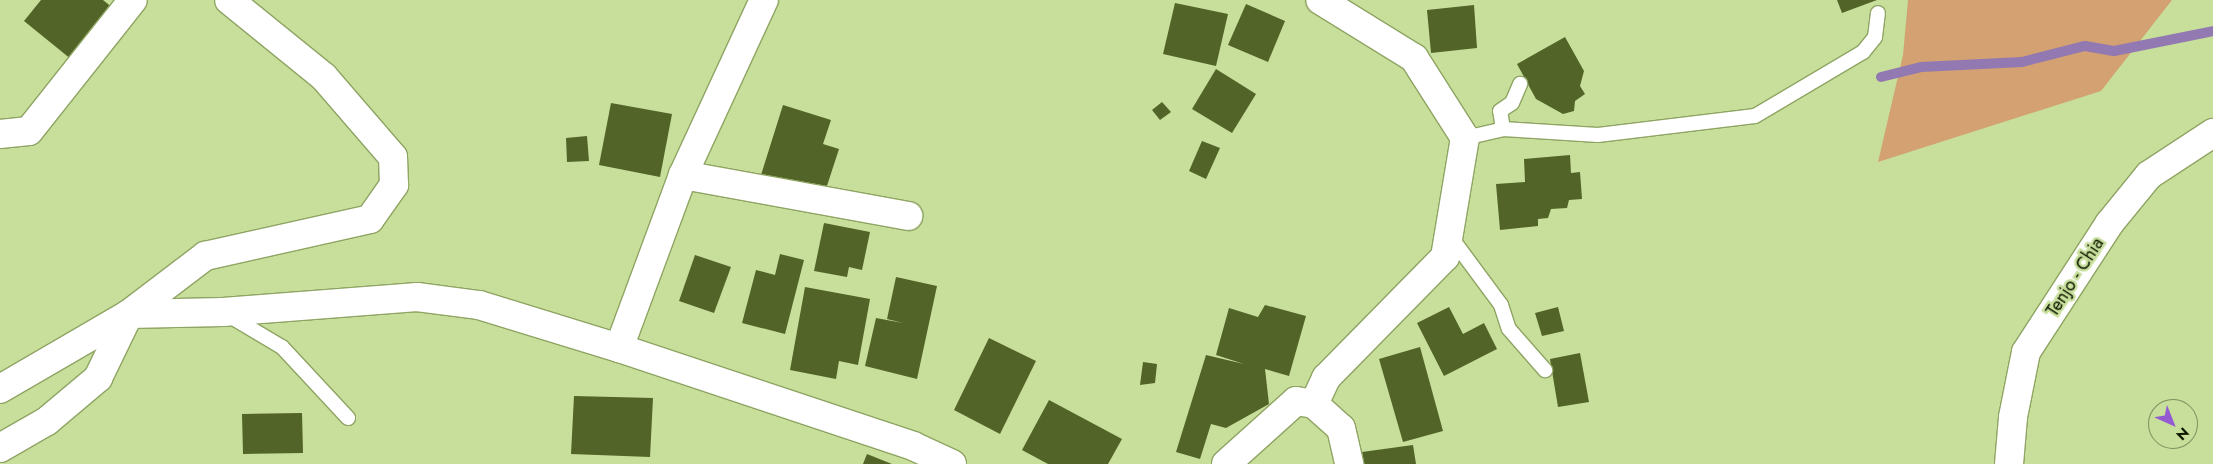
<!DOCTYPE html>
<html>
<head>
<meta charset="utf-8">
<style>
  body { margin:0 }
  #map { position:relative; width:2213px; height:464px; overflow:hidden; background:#c7df9b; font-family:Jost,sans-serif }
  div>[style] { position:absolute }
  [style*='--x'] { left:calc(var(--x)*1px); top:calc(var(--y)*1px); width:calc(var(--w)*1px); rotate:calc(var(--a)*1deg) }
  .green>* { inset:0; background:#d3a172 }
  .stream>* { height:10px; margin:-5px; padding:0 5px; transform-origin:5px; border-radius:5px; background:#9279b2 }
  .building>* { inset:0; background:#526428 }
  .roads { filter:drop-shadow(1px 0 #8fa463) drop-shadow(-1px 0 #8fa463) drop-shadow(0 1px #8fa463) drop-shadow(0 -1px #8fa463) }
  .lane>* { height:14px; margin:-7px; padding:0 7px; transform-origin:7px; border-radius:7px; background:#fff }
  .street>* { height:28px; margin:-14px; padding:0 14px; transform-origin:14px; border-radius:14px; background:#fff }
  .secondary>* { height:28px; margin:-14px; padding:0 14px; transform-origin:14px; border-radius:14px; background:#fff }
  span { translate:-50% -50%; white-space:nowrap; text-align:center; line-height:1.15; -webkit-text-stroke:5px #c7df9b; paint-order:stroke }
  .street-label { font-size:18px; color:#0e1600 }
  .north { position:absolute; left:2148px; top:399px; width:50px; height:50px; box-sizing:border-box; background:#c7df9b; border:1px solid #7d8f5d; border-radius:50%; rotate:136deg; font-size:14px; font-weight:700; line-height:20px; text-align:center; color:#0e1600 }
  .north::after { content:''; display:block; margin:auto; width:18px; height:22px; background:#945ad2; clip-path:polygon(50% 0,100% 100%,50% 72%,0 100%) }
</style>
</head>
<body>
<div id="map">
  <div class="green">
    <div style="clip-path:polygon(1908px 0,2172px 0,2101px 91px,1878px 162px,1903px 55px)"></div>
  </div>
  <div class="stream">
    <div style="--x:1881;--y:77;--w:41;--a:-14"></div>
    <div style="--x:1921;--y:67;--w:101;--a:-2.8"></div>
    <div style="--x:2022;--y:62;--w:65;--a:-14.3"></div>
    <div style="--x:2085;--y:46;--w:29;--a:10"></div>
    <div style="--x:2114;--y:51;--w:101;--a:-11.4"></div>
  </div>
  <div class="building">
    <div style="clip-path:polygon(41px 0,103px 0,119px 13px,77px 64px,24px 21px)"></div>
    <div style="clip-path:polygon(1837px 0,1877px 0,1842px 13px)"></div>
    <div style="clip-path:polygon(1175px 3px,1228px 14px,1216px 66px,1163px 54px)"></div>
    <div style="clip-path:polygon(1246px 4px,1285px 21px,1268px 62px,1228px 45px)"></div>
    <div style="clip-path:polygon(1474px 5px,1477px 48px,1431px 53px,1427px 10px)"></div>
    <div style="clip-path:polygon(1565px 37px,1584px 71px,1580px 86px,1585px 94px,1575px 101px,1574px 111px,1563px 114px,1536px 99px,1517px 64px)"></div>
    <div style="clip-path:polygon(1216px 69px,1256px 94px,1232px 133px,1192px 109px)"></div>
    <div style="clip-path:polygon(1162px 102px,1171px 112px,1160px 120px,1152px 110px)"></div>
    <div style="clip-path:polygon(611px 103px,672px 114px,660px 177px,599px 165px)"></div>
    <div style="clip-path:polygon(783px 105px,831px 120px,823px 144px,839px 149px,824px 195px,761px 175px)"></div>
    <div style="clip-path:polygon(587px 136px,589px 161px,567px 162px,566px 138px)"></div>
    <div style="clip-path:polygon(1202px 141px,1220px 148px,1206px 179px,1189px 171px)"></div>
    <div style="clip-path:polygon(1570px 155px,1571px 173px,1580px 172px,1582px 199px,1569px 200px,1567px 208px,1551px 209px,1548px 218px,1538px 219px,1538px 226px,1500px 230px,1496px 184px,1525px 182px,1524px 159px)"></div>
    <div style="clip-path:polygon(824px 223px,870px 232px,862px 270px,849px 267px,847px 277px,814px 271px)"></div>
    <div style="clip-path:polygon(780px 254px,804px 260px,785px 334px,742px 323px,756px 270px,775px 275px)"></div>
    <div style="clip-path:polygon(695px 255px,731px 267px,714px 313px,679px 301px)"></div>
    <div style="clip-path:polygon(896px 277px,937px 286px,917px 379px,865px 366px,876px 318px,903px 323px,887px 319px)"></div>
    <div style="clip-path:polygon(805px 287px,870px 299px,858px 365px,839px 361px,836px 379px,790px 370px)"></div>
    <div style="clip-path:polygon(1265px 305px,1306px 316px,1289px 376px,1265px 369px,1269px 404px,1226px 428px,1211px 424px,1200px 459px,1176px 452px,1206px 355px,1244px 364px,1216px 355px,1229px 308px,1258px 317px)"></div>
    <div style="clip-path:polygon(1449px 307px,1463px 334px,1484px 323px,1497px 349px,1444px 376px,1417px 323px)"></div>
    <div style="clip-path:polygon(1558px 307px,1564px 331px,1542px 336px,1535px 313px)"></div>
    <div style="clip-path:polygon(989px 338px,1036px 361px,1000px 434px,954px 410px)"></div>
    <div style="clip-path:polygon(1420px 347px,1443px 431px,1403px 442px,1379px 359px)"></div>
    <div style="clip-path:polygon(1580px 353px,1589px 402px,1558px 407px,1550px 359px)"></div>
    <div style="clip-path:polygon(1143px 362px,1157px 364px,1155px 383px,1140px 385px)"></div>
    <div style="clip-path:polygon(574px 396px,653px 398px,650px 457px,571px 454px)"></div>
    <div style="clip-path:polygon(1049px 400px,1122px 439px,1108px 464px,1048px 464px,1022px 450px)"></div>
    <div style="clip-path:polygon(302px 413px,303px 453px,243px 454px,242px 414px)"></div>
    <div style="clip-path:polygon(1413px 445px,1416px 464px,1364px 464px,1362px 452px)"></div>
    <div style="clip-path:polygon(867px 454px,892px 464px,863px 464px)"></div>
  </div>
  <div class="roads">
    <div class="lane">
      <div style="--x:1503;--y:129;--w:18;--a:-99"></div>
      <div style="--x:1500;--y:111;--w:14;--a:-34"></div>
      <div style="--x:1512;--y:103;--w:21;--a:-67"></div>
      <div style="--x:1465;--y:138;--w:39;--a:-13"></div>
      <div style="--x:1503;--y:129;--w:95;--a:3.6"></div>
      <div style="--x:1598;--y:135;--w:158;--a:-6.9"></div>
      <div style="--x:1755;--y:116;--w:126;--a:-30.7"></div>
      <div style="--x:1863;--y:52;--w:19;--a:-51"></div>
      <div style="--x:1875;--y:37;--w:24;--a:-83"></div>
      <div style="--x:1450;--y:236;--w:86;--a:53.5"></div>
      <div style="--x:1501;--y:305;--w:25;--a:72"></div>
      <div style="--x:1509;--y:329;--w:55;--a:48.7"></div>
      <div style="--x:228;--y:315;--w:63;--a:30.7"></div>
      <div style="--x:282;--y:347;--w:97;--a:47.1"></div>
    </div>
    <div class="street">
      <div style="--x:0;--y:134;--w:29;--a:-6"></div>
      <div style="--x:29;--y:131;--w:167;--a:-51.6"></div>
      <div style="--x:683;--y:175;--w:229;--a:10.3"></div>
      <div style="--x:619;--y:348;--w:184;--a:-69.7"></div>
      <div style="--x:683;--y:175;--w:193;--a:-65.2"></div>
      <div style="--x:0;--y:389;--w:149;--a:-30.2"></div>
      <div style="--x:129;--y:314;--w:94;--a:-1.2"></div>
      <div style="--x:223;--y:312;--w:195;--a:-4.4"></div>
      <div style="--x:417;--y:297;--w:63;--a:7.4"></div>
      <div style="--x:479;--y:305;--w:146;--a:17.1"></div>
      <div style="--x:619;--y:348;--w:310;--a:18.4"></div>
      <div style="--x:913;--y:446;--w:43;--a:24.8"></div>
      <div style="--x:1314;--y:404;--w:29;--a:-65"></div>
      <div style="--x:1326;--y:378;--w:170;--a:-45.5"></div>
      <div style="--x:1445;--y:257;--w:121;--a:-80.5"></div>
      <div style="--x:1465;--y:138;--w:95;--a:-122.5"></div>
      <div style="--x:1414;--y:58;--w:110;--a:-148.3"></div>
      <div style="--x:0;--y:448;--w:54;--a:-29.9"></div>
      <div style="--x:47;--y:421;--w:67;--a:-40.1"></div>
      <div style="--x:98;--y:378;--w:71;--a:-64.2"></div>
      <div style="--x:129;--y:314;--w:96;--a:-37.3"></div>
      <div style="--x:205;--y:256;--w:169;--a:-12.6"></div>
      <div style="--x:370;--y:219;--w:42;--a:-54.8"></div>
      <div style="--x:394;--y:185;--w:28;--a:-92"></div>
      <div style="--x:393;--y:157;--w:106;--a:-130.8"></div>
      <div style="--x:324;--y:77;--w:122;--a:-141"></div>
      <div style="--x:1226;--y:464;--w:94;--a:-42"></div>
      <div style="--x:1296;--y:401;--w:18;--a:9"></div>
      <div style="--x:1314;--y:404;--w:36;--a:42"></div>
      <div style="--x:1341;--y:428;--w:37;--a:77"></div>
    </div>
    <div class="secondary">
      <div style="--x:2009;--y:464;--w:47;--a:-85.1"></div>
      <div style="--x:2013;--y:417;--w:66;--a:-78.7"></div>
      <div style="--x:2026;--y:352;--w:153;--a:-57"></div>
      <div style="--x:2109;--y:224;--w:63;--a:-50.8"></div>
      <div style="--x:2149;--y:175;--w:77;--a:-33.3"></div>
    </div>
  </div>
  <div class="street-label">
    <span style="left:2075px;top:277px;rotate:-57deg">Tenjo - Chia</span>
  </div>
  <div class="north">N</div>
</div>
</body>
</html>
